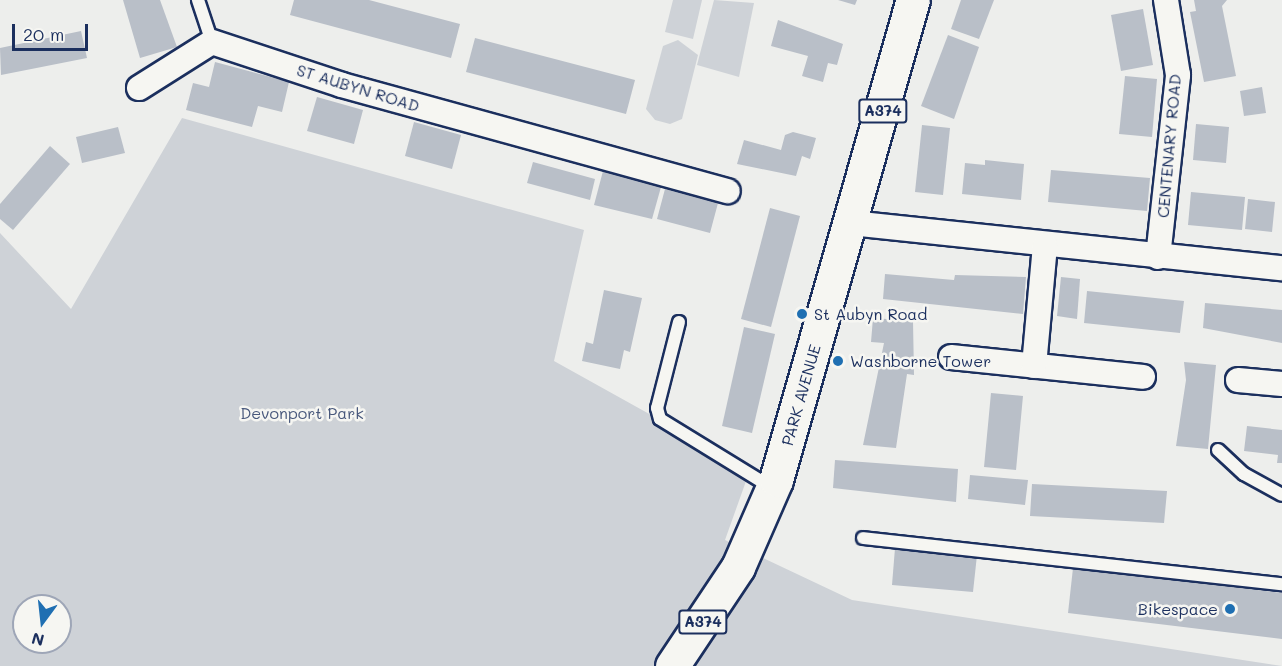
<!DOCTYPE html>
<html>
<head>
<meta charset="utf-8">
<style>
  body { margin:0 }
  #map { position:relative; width:1282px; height:666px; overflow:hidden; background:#edeeec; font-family:Mali,sans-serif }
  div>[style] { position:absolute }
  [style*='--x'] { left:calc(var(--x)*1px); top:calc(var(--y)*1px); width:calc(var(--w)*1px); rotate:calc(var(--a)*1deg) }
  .green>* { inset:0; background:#ced2d7 }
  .building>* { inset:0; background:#b9bfc8 }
  .roads { filter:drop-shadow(2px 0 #1b2f5e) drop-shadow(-2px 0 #1b2f5e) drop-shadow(0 2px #1b2f5e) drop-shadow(0 -2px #1b2f5e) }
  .lane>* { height:12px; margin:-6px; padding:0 6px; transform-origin:6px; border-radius:6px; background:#f6f6f2 }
  .street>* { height:24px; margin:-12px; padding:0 12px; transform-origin:12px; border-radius:12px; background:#f6f6f2 }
  .primary>* { height:33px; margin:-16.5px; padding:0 16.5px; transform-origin:16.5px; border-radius:16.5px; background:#f6f6f2 }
  .dots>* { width:16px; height:16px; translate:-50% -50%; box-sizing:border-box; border:3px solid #f6f6f2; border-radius:50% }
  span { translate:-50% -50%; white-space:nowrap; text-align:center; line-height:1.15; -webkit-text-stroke:5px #f6f6f2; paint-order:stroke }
  .shield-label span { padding:2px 4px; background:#f6f6f2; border:2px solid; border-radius:4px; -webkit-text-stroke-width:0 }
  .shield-label { font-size:15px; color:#1b2f5e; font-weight:700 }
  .street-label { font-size:16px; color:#1b2f5e }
  .poi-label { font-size:16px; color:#1b2f5e }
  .left { translate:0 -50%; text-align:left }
  .right { translate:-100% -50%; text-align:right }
  .park-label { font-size:16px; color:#48587c }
  .north { position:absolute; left:12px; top:594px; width:60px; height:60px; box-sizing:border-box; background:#f6f6f2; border:2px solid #9ea6b7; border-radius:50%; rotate:195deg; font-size:16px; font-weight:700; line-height:24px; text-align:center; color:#1b2f5e }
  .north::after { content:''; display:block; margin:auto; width:21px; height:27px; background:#1f6fb2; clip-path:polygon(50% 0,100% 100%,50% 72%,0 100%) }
  .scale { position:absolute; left:12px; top:24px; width:76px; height:27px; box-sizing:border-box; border:3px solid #1b2f5e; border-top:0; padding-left:8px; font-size:18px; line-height:21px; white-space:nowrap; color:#1b2f5e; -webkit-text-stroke:4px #f6f6f2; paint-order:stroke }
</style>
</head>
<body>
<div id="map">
  <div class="green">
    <div style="clip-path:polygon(673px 0,702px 0,693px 39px,665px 32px)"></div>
    <div style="clip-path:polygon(714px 0,754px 3px,739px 77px,697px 65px)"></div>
    <div style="clip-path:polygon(678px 40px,698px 55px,682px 119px,670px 124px,655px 120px,646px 109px,663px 46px)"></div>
    <div style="clip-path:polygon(evenodd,182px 118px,584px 230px,554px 361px,750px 470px,725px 540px,852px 600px,1282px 666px,0 666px,0 233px,71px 309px,182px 118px,24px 606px,60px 606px,60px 642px,24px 642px,24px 606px)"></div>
  </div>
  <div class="building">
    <div style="clip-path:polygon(123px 0,160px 0,177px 47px,140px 58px)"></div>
    <div style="clip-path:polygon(294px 0,369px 0,460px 24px,451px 58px,290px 15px)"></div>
    <div style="clip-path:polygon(838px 0,857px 0,855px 5px)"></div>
    <div style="clip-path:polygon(961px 0,994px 0,979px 39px,951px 29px)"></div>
    <div style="clip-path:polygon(1194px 0,1227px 0,1222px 6px,1236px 76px,1204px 82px,1190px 12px,1196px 11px)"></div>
    <div style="clip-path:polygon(1143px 9px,1153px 65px,1121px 71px,1111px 15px)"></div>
    <div style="clip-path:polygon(778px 20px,843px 44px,837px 65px,828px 63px,823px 82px,802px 76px,808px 56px,771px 46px)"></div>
    <div style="clip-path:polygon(81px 31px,87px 58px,1px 75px,0 48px)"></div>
    <div style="clip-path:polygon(948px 35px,979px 47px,954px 119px,921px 106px)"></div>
    <div style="clip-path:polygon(475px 38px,635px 80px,626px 114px,466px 72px)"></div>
    <div style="clip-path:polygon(215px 62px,289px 82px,282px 112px,258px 106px,252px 127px,186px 110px,193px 83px,209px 87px)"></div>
    <div style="clip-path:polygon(1125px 76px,1157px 79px,1152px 137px,1119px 134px)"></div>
    <div style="clip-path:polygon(1262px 87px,1266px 113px,1244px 116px,1240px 91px)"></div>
    <div style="clip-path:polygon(317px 97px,363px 110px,354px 144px,307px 131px)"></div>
    <div style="clip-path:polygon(414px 122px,461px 135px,452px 169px,405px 156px)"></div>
    <div style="clip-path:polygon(1196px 124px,1229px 127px,1226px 163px,1193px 160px)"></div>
    <div style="clip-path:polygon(922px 125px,950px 128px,943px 195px,915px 192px)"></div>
    <div style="clip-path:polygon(118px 127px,125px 153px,82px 163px,76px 137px)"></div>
    <div style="clip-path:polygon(793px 132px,816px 138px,810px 159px,802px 156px,796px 176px,737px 164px,744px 140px,781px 150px,785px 135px)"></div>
    <div style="clip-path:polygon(50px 146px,70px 164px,13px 230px,0 219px,0 204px)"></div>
    <div style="clip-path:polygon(985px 160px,1024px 164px,1021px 200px,962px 194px,965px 163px,985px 165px)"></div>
    <div style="clip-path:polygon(533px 162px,595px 179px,590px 200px,527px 183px)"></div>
    <div style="clip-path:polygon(1051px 170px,1150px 178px,1147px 211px,1048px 202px)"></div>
    <div style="clip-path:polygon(603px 171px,661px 187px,652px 219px,594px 205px)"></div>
    <div style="clip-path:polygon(665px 189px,718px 203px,710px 233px,657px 219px)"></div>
    <div style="clip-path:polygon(1191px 192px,1245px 197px,1242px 230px,1188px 225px)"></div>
    <div style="clip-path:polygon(1248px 199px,1275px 202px,1272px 232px,1245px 229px)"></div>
    <div style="clip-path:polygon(770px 208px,800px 216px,771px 327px,741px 319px)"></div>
    <div style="clip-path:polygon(885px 274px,954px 280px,955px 275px,1026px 277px,1023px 314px,883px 299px)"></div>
    <div style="clip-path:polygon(1061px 277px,1080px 279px,1077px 319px,1057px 316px)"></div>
    <div style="clip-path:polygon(604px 290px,642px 298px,630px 352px,624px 350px,620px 369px,582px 361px,586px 342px,593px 344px)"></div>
    <div style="clip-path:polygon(1087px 291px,1184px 301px,1180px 333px,1084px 323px)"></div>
    <div style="clip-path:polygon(1205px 303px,1282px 310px,1282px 343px,1203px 328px)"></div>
    <div style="clip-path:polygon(873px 318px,913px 321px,914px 375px,907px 374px,896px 448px,863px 445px,884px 343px,871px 342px)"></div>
    <div style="clip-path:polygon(744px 327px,775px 334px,752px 433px,722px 426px)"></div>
    <div style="clip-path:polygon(1184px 362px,1216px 365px,1208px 449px,1176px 446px,1186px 380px)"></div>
    <div style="clip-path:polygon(991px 393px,1023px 396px,1016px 470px,984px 467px)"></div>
    <div style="clip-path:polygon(1247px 426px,1282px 430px,1282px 463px,1277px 463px,1278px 455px,1244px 451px)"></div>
    <div style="clip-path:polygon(835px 460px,958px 469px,956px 502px,833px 488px)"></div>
    <div style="clip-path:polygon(970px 475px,1028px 480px,1025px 505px,968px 499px)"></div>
    <div style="clip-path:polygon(1032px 484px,1167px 491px,1164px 523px,1030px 516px)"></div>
    <div style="clip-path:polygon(895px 548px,977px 555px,973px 592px,892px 585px)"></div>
    <div style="clip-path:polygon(1073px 568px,1282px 593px,1282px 639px,1068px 613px)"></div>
  </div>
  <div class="roads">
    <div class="lane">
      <div style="--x:198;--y:0;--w:44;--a:71.6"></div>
      <div style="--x:679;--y:322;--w:89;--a:104.3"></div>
      <div style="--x:657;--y:408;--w:11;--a:75"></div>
      <div style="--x:660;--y:419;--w:132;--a:31.6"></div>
      <div style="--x:1218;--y:450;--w:35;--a:43"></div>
      <div style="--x:1244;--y:474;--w:43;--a:28.9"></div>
      <div style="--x:863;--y:538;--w:422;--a:6.3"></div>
    </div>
    <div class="street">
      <div style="--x:139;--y:88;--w:86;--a:-32.2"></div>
      <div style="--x:212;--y:42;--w:137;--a:18.3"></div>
      <div style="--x:342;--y:85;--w:400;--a:15.4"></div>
      <div style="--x:851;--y:223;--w:433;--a:6"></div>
      <div style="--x:1158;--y:257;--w:183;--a:-83.7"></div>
      <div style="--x:1178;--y:75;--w:76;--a:-99.1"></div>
      <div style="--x:951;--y:357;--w:193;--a:5.9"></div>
      <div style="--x:1034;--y:366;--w:121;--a:-84.8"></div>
      <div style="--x:1238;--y:380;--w:44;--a:5.2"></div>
    </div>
    <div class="primary">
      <div style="--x:672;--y:666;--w:119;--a:-56.3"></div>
      <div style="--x:738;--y:567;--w:95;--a:-66.4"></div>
      <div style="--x:776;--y:480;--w:499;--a:-74.1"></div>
    </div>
  </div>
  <div class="dots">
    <div style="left:802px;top:314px;background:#1f6fb2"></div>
    <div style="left:838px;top:361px;background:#1f6fb2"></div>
    <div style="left:1230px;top:609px;background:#1f6fb2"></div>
  </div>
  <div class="shield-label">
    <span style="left:883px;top:111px">A374</span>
    <span style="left:703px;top:622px">A374</span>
  </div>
  <div class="street-label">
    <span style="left:358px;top:88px;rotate:17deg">ST AUBYN ROAD</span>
    <span style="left:1169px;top:146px;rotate:-85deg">CENTENARY ROAD</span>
    <span style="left:801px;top:395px;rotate:-74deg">PARK AVENUE</span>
  </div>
  <div class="poi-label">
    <span class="left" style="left:814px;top:314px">St Aubyn Road</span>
    <span class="left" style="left:850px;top:361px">Washborne Tower</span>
    <span class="right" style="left:1218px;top:609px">Bikespace</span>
  </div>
  <div class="park-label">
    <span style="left:302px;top:413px">Devonport Park</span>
  </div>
  <div class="north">N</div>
  <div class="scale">20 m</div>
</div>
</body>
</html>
